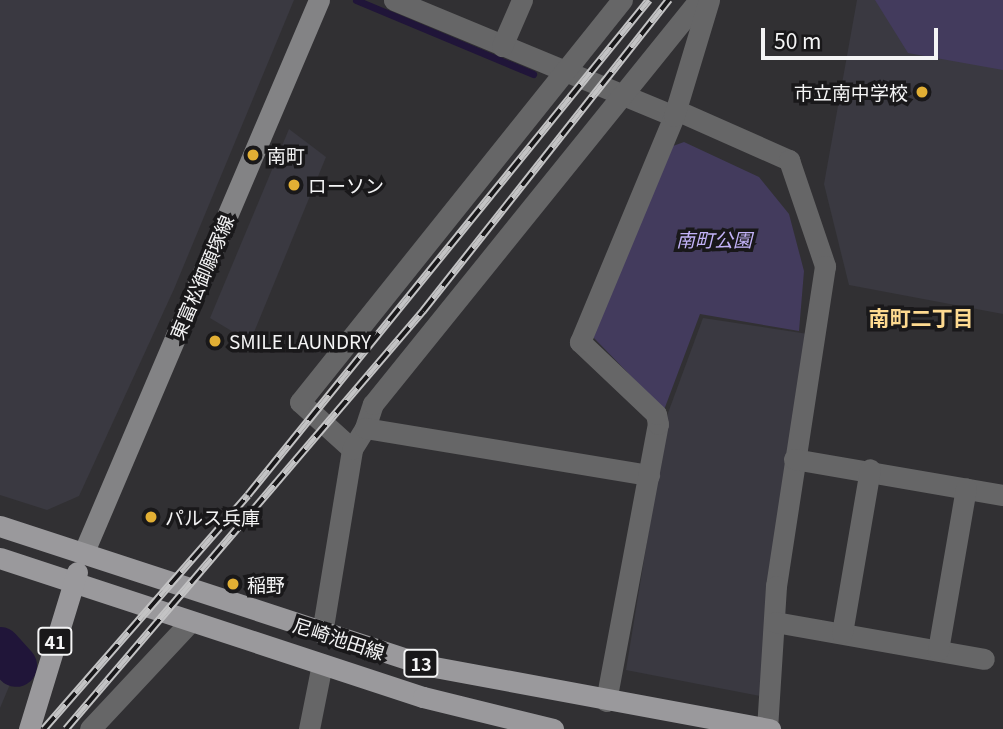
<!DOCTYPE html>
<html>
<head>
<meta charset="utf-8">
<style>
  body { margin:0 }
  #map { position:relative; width:1003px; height:729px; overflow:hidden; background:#313033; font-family:Georgia,"Noto Sans JP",serif }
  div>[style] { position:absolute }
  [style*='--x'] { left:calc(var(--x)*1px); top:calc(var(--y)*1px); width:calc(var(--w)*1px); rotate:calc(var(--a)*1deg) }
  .built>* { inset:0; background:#3a3941 }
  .green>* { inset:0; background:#433b5d }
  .stream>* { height:7px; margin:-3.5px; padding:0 3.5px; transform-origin:3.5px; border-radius:3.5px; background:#201539 }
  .river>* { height:42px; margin:-21px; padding:0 21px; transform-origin:21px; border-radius:21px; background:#201539 }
  .street>* { height:21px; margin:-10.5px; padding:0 10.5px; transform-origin:10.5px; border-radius:10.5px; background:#666667 }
  .secondary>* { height:21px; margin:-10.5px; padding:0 10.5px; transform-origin:10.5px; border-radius:10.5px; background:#838385 }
  .primary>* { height:21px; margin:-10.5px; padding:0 10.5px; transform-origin:10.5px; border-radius:10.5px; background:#9a999c }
  .rail>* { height:8px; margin-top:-4px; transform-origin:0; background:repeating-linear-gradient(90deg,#19181a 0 16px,#c3c3c4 0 32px); box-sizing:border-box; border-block:2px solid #c3c3c4 }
  .dots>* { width:19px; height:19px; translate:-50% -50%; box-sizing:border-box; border:4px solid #19181a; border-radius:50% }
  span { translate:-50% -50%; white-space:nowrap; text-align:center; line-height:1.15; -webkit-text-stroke:7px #19181a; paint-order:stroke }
  .shield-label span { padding:2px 5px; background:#19181a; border:2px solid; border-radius:5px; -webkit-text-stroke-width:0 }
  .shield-label { font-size:18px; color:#f4f4f5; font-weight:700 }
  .poi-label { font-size:19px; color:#f4f4f5 }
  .right { translate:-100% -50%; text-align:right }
  .left { translate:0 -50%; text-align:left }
  .park-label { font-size:19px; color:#c2b2f7; font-style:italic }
  .street-label { font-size:19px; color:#f4f4f5 }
  .neighbourhood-label { font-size:21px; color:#feda90; font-weight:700 }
  .scale { position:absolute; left:761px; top:28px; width:177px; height:32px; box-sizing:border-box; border:4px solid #f4f4f5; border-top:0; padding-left:9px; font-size:21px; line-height:24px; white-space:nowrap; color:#f4f4f5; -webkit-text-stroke:5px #19181a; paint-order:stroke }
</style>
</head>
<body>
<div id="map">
  <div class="built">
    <div style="clip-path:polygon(0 0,294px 0,174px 289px,79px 496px,47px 510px,0 495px)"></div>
    <div style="clip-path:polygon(857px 0,1003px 0,1003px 314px,849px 285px,824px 184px)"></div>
    <div style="clip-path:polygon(289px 129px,326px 157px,250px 342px,210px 318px)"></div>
    <div style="clip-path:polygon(703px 318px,808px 334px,760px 696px,626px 670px,668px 413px)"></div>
    <div style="clip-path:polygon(0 653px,16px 670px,0 708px)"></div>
  </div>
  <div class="green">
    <div style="clip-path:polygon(875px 0,1003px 0,1003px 70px,908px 53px)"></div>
    <div style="clip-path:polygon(684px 142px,759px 177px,789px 214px,804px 271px,799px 331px,700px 314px,664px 410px,593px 337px,673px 146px)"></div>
  </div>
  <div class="stream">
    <div style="--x:356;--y:0;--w:192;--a:22.7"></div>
  </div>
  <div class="river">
    <div style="--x:0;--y:648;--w:24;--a:48"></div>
  </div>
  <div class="street">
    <div style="--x:394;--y:0;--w:303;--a:22.5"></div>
    <div style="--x:502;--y:46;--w:50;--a:-66.5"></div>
    <div style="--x:676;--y:110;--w:124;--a:23.9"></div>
    <div style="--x:789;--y:160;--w:112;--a:71.2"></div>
    <div style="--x:825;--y:266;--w:324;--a:98.7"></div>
    <div style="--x:776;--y:586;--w:143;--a:93.6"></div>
    <div style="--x:365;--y:428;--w:25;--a:-72"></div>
    <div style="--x:373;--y:404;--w:519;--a:-51.1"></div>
    <div style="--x:352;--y:449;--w:70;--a:-137.9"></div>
    <div style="--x:300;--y:402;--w:515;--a:-51.31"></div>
    <div style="--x:794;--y:459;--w:212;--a:9.8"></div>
    <div style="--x:775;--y:622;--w:212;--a:10"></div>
    <div style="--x:322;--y:633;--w:186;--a:-80.7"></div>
    <div style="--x:352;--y:449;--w:25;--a:-58"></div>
    <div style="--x:365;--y:428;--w:288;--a:9.4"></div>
    <div style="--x:842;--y:633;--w:166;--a:-80.3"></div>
    <div style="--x:938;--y:650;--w:164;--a:-80.2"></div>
    <div style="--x:606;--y:701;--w:282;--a:-79.4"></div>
    <div style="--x:658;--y:424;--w:10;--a:-101"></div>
    <div style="--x:656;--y:414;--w:105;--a:-136.5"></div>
    <div style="--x:580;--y:342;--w:245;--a:-67.4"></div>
    <div style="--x:674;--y:116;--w:121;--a:-73.2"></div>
    <div style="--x:90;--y:729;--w:146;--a:-46.9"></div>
    <div style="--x:309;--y:729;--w:66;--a:-78.7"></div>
  </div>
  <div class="secondary">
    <div style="--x:83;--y:554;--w:602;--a:-66.93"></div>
  </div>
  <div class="primary">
    <div style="--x:0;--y:526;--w:451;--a:18.1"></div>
    <div style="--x:429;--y:666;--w:347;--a:10.5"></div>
    <div style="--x:0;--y:558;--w:445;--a:18.2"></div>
    <div style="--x:423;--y:697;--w:134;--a:13.8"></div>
    <div style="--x:29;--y:729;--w:164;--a:-73"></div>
  </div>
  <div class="rail">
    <div style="--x:44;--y:729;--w:310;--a:-48.9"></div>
    <div style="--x:248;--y:495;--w:637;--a:-50.99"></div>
    <div style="--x:66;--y:729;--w:550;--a:-49.5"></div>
    <div style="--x:423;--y:311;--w:397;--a:-51.7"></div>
  </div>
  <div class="dots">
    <div style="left:922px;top:92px;background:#e2af34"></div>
    <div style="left:253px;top:155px;background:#e2af34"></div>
    <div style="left:294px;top:185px;background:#e2af34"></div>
    <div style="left:215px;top:341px;background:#e2af34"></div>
    <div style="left:151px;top:517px;background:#e2af34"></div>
    <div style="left:233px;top:584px;background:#e2af34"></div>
  </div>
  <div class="shield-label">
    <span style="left:55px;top:641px">41</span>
    <span style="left:421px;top:663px">13</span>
  </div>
  <div class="poi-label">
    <span class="right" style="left:908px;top:92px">市立南中学校</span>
    <span class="left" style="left:267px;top:155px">南町</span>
    <span class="left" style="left:308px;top:185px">ローソン</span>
    <span class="left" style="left:229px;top:341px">SMILE LAUNDRY</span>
    <span class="left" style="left:165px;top:517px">パルス兵庫</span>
    <span class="left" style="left:247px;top:584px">稲野</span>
  </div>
  <div class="park-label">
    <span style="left:714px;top:239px">南町公園</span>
  </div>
  <div class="street-label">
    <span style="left:201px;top:277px;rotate:-67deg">東富松御願塚線</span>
    <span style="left:339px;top:638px;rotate:18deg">尼崎池田線</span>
  </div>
  <div class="neighbourhood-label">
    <span style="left:921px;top:317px">南町二丁目</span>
  </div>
  <div class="scale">50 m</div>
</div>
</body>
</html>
